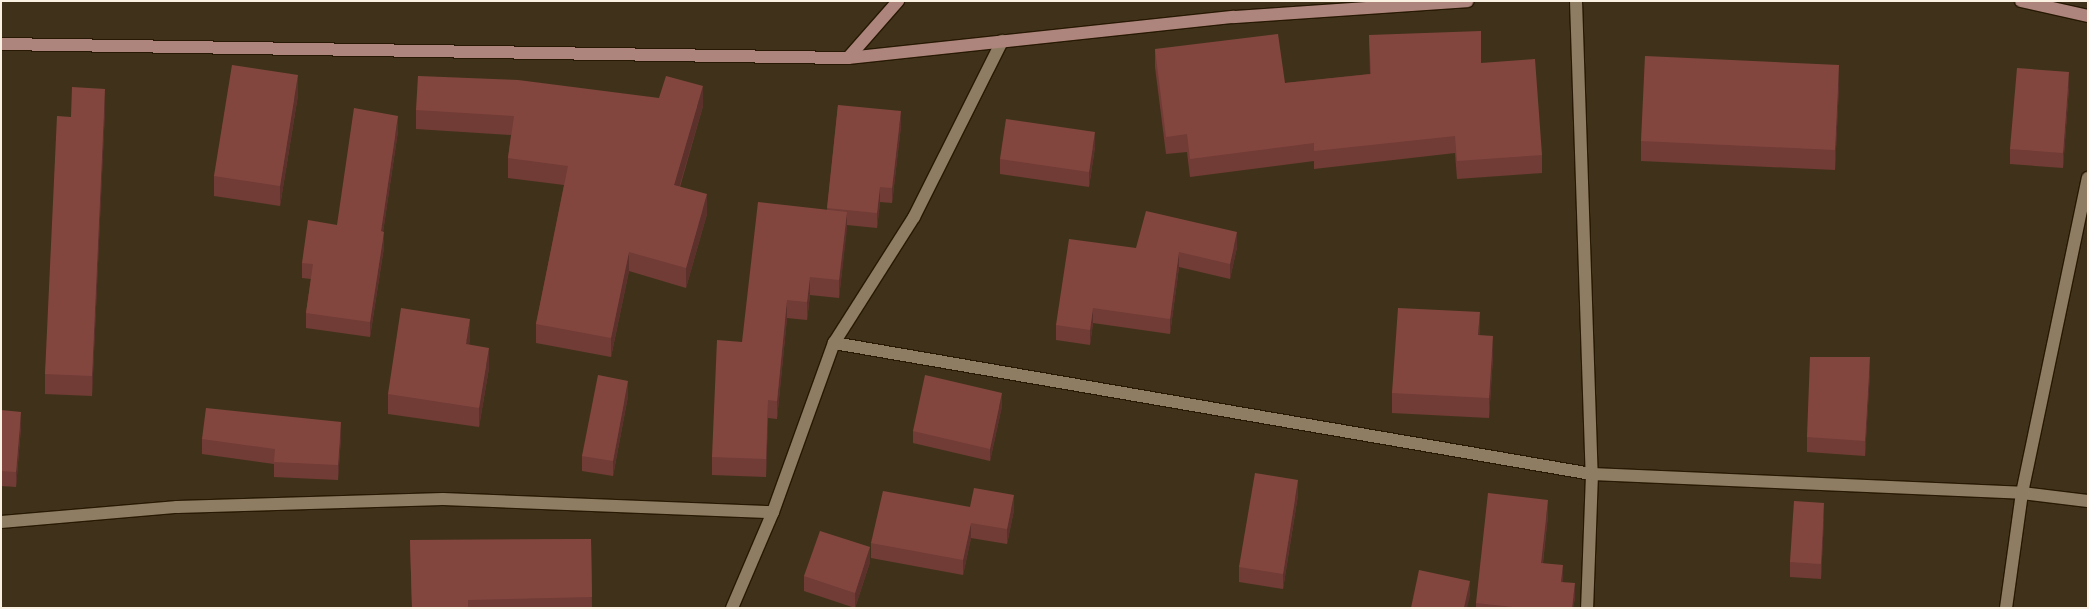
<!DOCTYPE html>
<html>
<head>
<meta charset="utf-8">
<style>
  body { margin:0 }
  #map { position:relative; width:2089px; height:609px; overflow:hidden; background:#40321a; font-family:Quicksand,sans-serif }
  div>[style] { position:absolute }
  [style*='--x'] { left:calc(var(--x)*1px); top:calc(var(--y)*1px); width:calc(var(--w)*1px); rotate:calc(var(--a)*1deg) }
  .roads { filter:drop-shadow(1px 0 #271903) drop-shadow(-1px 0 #271903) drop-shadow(0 1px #271903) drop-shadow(0 -1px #271903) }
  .minor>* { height:12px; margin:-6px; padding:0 6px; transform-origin:6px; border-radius:6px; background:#8e7d63 }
  .secondary>* { height:12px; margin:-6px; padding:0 6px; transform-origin:6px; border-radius:6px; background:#ae857c }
  .wall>* { inset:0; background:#713c36 }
  .shaded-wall>* { inset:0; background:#5c312c }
  .building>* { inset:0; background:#83463f }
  span { translate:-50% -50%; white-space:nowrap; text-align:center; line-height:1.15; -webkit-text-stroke:4px #211b11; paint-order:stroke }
  .frame { position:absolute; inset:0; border:2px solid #faf1e3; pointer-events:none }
</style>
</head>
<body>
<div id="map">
  <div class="roads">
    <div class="minor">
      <div style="--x:1576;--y:1;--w:473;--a:88.1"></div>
      <div style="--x:1592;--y:474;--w:134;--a:92.1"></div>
      <div style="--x:834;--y:343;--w:769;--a:9.81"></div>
      <div style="--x:1592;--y:474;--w:430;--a:2.5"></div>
      <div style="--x:2022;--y:493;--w:66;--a:6.9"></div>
      <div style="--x:1;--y:522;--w:177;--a:-4.9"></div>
      <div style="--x:177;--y:507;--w:266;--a:-1.7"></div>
      <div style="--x:443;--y:499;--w:330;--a:2.3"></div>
      <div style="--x:732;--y:608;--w:104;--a:-66.9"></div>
      <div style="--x:773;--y:512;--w:180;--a:-70.2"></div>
      <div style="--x:834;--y:343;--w:149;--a:-57.6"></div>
      <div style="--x:914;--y:217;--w:197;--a:-63.4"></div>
      <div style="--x:2006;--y:608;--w:116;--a:-82.1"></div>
      <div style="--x:2022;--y:493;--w:322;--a:-78.2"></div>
    </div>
    <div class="secondary">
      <div style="--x:2021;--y:1;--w:69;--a:12.6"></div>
      <div style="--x:1;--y:44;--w:847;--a:0.95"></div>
      <div style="--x:848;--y:58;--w:388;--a:-6.1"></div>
      <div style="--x:1234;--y:17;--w:234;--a:-3.9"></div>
      <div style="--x:848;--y:58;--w:76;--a:-48.7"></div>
    </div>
  </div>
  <div class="wall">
    <div style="clip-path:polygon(1369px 35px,1481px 63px,1542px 155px,1542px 173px,1457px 179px,1455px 153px,1314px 169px,1314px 161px,1190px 177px,1187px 152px,1166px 154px,1155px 67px,1155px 49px,1285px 83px,1370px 74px)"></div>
    <div style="clip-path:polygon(1839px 85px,1835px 170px,1641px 161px,1641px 141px)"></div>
    <div style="clip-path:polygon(2069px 87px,2063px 168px,2010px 164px,2010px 149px)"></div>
    <div style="clip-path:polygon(298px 95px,280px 206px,214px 196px,214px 176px)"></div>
    <div style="clip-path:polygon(838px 105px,901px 126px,892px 203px,880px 202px,877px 228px,847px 225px,839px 298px,810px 295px,807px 320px,787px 318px,777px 419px,768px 418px,766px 477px,712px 475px,712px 457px,742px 342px,827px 210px)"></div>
    <div style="clip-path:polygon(703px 106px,680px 187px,707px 214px,686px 288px,629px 271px,611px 357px,536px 343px,536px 324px,564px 185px,508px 178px,508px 158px,511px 135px,416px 129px,416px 110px)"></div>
    <div style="clip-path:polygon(105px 109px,92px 396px,45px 394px,45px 374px,71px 117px)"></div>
    <div style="clip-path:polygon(398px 131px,383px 232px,384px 247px,370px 337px,306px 328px,306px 313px,311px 279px,302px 278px,302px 263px,337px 225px)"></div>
    <div style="clip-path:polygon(1095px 147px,1089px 187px,1000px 174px,1000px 159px)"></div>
    <div style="clip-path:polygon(1237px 247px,1230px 279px,1179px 267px,1170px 334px,1093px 323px,1090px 345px,1056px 340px,1056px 325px,1136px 248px)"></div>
    <div style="clip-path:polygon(1480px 335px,1493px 356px,1489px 418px,1392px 413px,1392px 393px)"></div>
    <div style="clip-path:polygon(470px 339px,469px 344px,489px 368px,479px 427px,388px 414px,388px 394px)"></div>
    <div style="clip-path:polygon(1870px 372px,1865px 456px,1807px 452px,1807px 437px)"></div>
    <div style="clip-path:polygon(628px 396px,613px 476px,582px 471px,582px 456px)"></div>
    <div style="clip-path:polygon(1002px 406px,990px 461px,913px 443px,913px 431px)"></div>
    <div style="clip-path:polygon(1px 410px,21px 427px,16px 487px,1px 486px)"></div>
    <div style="clip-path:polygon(341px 437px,338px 480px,274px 477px,274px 464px,202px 454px,202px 439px)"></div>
    <div style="clip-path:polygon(1298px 495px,1283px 589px,1239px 582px,1239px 567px)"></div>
    <div style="clip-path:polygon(970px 507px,1014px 510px,1007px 544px,971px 538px,963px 575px,871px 558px,871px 543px)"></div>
    <div style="clip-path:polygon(1548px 515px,1543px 563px,1563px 582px,1575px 598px,1573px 608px,1476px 608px,1476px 603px)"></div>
    <div style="clip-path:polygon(1824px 518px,1821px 579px,1790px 577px,1790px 562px)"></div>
    <div style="clip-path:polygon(591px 539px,592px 608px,412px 608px,410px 540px)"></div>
    <div style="clip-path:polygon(870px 562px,855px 608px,804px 591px,804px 576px)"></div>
  </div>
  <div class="shaded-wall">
    <div style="clip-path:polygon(1839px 65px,1839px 85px,1835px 170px,1835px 150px)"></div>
    <div style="clip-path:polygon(2069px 72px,2069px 87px,2063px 168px,2063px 153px)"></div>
    <div style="clip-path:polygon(298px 75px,298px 95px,280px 206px,280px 186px)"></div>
    <div style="clip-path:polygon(703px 86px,703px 106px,674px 205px,674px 185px)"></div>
    <div style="clip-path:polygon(105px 89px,105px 109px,92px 396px,92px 376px)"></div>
    <div style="clip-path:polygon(901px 111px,901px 126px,892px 203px,892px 188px)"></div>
    <div style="clip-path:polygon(398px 116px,398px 131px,381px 246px,381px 231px)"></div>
    <div style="clip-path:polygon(1095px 132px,1095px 147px,1089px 187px,1089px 172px)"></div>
    <div style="clip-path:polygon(880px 187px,880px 202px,877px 228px,877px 213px)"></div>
    <div style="clip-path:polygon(707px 194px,707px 214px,686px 288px,686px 268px)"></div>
    <div style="clip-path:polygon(847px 212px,847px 229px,839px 298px,839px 280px)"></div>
    <div style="clip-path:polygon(384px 232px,384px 247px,370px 337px,370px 322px)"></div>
    <div style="clip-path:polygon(1237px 232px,1237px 247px,1230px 279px,1230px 264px)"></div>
    <div style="clip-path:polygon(629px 252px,629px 271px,611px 357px,611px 338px)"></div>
    <div style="clip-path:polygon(1179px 252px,1179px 267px,1170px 334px,1170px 319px)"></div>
    <div style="clip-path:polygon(810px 277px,810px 295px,807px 320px,807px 302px)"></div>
    <div style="clip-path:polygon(787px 300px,787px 318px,777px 419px,777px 401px)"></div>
    <div style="clip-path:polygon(1093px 308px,1093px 323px,1090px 345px,1090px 330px)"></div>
    <div style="clip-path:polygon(1480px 312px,1480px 332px,1478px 355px,1478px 335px)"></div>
    <div style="clip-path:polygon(470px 319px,470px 339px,466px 364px,466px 344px)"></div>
    <div style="clip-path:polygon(1493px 336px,1493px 356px,1489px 418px,1489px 398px)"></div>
    <div style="clip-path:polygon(489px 348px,489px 368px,479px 427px,479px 408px)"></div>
    <div style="clip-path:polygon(1870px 357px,1870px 372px,1865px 456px,1865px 441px)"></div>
    <div style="clip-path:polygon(628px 381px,628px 396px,613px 476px,613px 461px)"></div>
    <div style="clip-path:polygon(1002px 393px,1002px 406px,990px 461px,990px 449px)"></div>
    <div style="clip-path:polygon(768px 400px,768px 418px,766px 477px,766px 459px)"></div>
    <div style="clip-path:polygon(21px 412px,21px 427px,16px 487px,16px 472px)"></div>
    <div style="clip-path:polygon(341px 422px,341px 437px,338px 480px,338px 465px)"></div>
    <div style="clip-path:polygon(1298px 480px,1298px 495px,1283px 589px,1283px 574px)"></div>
    <div style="clip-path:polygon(1014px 495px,1014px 510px,1007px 544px,1007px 529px)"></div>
    <div style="clip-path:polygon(1548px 500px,1548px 515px,1541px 578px,1541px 563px)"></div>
    <div style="clip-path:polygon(1824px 503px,1824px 518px,1821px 579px,1821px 564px)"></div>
    <div style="clip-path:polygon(971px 523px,971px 538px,963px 575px,963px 560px)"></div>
    <div style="clip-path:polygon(870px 547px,870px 562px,855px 608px,855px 593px)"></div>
    <div style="clip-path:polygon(1563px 565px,1563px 580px,1561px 597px,1561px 582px)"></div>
    <div style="clip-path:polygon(1470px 581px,1470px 596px,1467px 608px,1464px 608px)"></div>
    <div style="clip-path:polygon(1575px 583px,1575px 598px,1573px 608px,1572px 608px)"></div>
  </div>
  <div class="building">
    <div style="clip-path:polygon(1481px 31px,1481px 63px,1535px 59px,1542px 155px,1457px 161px,1455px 136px,1314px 151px,1314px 143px,1190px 159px,1187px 134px,1166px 137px,1155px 49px,1278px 34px,1285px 83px,1371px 74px,1369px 35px)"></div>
    <div style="clip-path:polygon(1645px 56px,1839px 65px,1835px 150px,1641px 141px)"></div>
    <div style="clip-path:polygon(232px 65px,298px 75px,280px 186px,214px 176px)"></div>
    <div style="clip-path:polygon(2017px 68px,2069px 72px,2063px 153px,2010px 149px)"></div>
    <div style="clip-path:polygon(418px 76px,518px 80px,659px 98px,666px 76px,703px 86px,674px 185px,707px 194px,686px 268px,629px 252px,611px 338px,536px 324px,568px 166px,508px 158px,514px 116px,416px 110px)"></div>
    <div style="clip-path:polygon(72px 87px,105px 89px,92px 376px,45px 374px,57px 116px,71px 117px)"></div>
    <div style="clip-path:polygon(838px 105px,901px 111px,892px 188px,880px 187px,877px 213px,827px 208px)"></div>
    <div style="clip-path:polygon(354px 108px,398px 116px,381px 231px,384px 232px,370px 322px,306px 313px,313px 264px,302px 263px,308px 220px,337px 225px)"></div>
    <div style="clip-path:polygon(1006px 119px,1095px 132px,1089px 172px,1000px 159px)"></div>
    <div style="clip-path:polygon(758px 202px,847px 212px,839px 280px,810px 277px,807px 302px,787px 300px,777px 401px,768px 400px,766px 459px,712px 457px,717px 340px,742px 342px)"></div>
    <div style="clip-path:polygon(1146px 211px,1237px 232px,1230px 264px,1179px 252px,1170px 319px,1093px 308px,1090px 330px,1056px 325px,1069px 239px,1136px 248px)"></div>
    <div style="clip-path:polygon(401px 308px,470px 319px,466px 344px,489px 348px,479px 408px,388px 394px)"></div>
    <div style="clip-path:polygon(1398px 308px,1480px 312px,1478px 335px,1493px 336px,1489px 398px,1392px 393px)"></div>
    <div style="clip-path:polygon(1810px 357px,1870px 357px,1865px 441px,1807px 437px)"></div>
    <div style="clip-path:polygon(598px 375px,628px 381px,613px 461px,582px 456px)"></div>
    <div style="clip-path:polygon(925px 375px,1002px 393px,990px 449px,913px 431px)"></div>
    <div style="clip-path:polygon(206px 408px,341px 422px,338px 465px,274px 462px,275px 449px,202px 439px)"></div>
    <div style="clip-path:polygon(1px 410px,21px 412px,16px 472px,1px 471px)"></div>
    <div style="clip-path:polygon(1255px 473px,1298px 480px,1283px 574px,1239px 567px)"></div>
    <div style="clip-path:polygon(974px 488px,1014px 495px,1007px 529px,971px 523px,963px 560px,871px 543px,883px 491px,970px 507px)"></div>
    <div style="clip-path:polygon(1488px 493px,1548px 500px,1541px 563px,1563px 565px,1561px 582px,1575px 583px,1572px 608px,1523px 608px,1476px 603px)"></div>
    <div style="clip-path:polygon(1794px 501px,1824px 503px,1821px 564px,1790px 562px)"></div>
    <div style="clip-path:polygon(820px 531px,870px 547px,855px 593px,804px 576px)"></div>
    <div style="clip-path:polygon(591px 539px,592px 597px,468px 600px,468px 608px,412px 608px,410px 540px)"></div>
    <div style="clip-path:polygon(1419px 570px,1470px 581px,1464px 608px,1411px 608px)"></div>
  </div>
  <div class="frame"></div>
</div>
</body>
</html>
